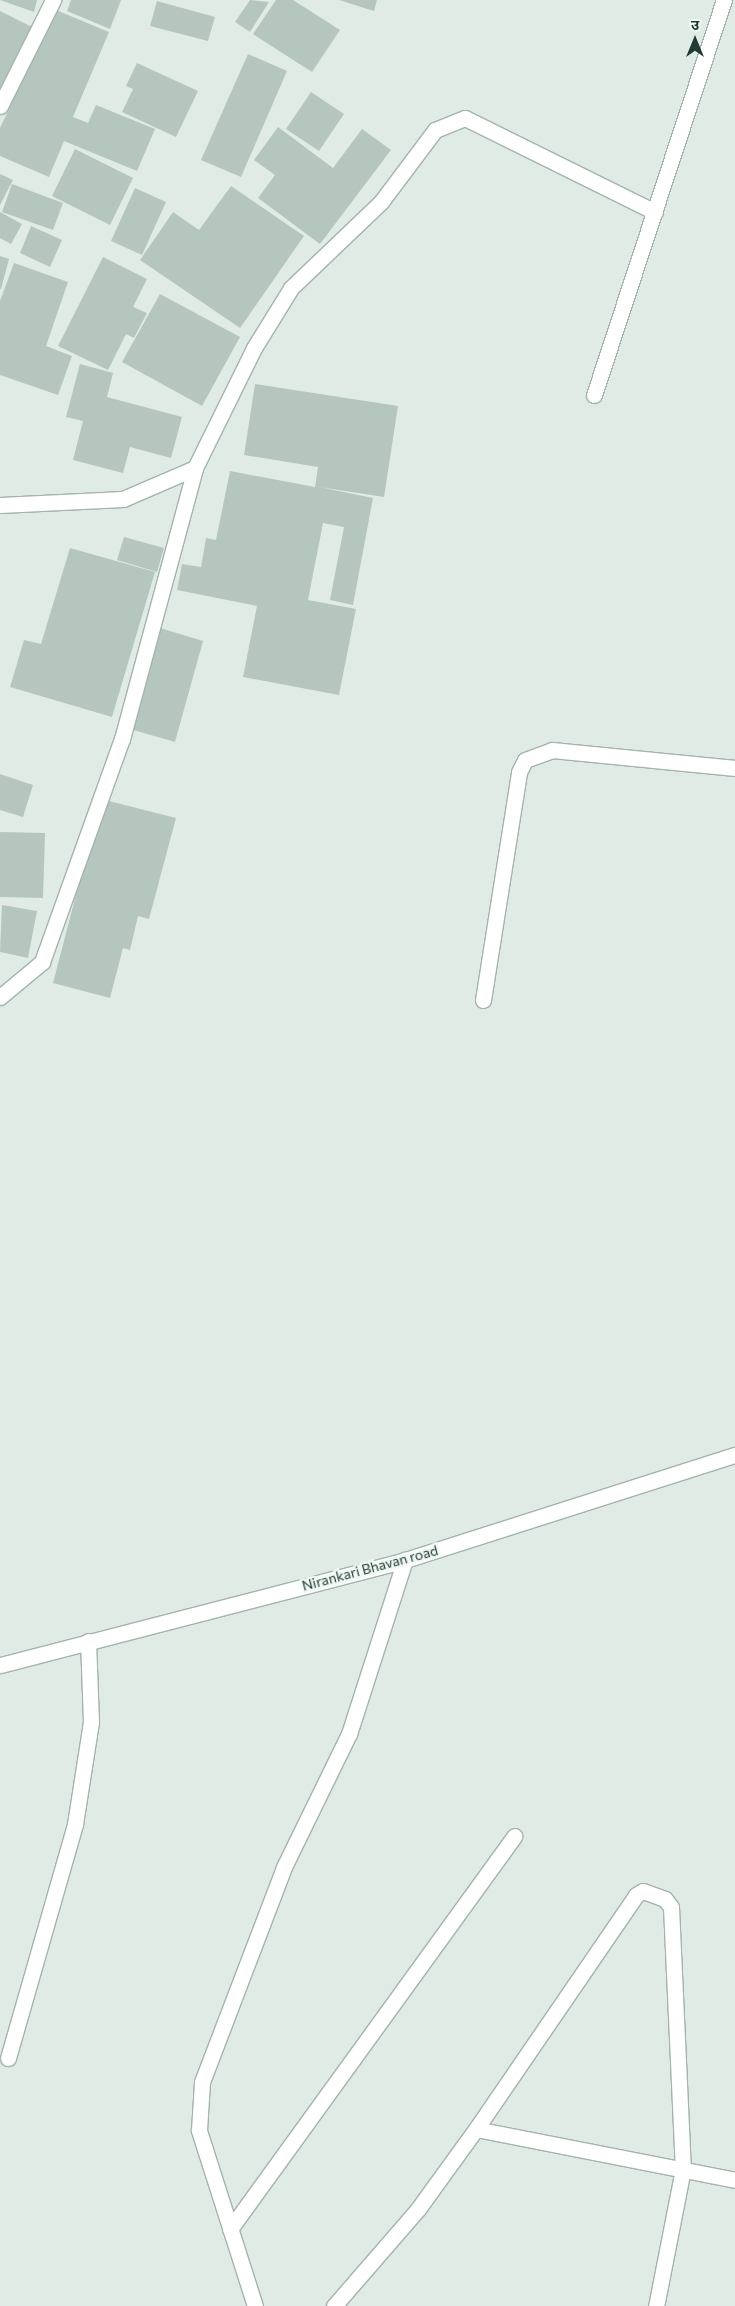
<!DOCTYPE html>
<html>
<head>
<meta charset="utf-8">
<style>
  body { margin:0 }
  #map { position:relative; width:735px; height:2306px; overflow:hidden; background:#e0ebe6; font-family:Commissioner,"Noto Sans Devanagari",sans-serif }
  div>[style] { position:absolute }
  [style*='--x'] { left:calc(var(--x)*1px); top:calc(var(--y)*1px); width:calc(var(--w)*1px); rotate:calc(var(--a)*1deg) }
  .building>* { inset:0; background:#b5c6bf }
  .roads { filter:drop-shadow(1px 0 #a3b3ad) drop-shadow(-1px 0 #a3b3ad) drop-shadow(0 1px #a3b3ad) drop-shadow(0 -1px #a3b3ad) }
  .street>* { height:15px; margin:-7.5px; padding:0 7.5px; transform-origin:7.5px; border-radius:7.5px; background:#fff }
  .secondary>* { height:15px; margin:-7.5px; padding:0 7.5px; transform-origin:7.5px; border-radius:7.5px; background:#fff }
  span { translate:-50% -50%; white-space:nowrap; text-align:center; line-height:1.15; -webkit-text-stroke:5px #f0f8f4; paint-order:stroke }
  .street-label { font-size:14px; color:#213b34 }
  .north { position:absolute; left:670px; top:15px; width:50px; height:50px; -webkit-text-stroke:4px #f0f8f4; paint-order:stroke; rotate:0deg; font-size:14px; font-weight:700; line-height:20px; text-align:center; color:#213b34 }
  .north::after { content:''; display:block; margin:auto; width:18px; height:22px; background:#213b34; clip-path:polygon(50% 0,100% 100%,50% 72%,0 100%) }
</style>
</head>
<body>
<div id="map">
  <div class="building">
    <div style="clip-path:polygon(0 0,37px 0,34px 12px)"></div>
    <div style="clip-path:polygon(71px 0,121px 0,110px 29px,67px 11px)"></div>
    <div style="clip-path:polygon(250px 0,269px 2px,250px 32px,235px 22px)"></div>
    <div style="clip-path:polygon(276px 0,293px 0,340px 30px,312px 72px,253px 34px)"></div>
    <div style="clip-path:polygon(339px 0,377px 0,374px 11px)"></div>
    <div style="clip-path:polygon(157px 1px,215px 17px,208px 41px,150px 26px)"></div>
    <div style="clip-path:polygon(56px 10px,109px 32px,73px 117px,88px 123px,96px 105px,155px 129px,137px 171px,64px 141px,49px 177px,0 156px,0 128px)"></div>
    <div style="clip-path:polygon(0 11px,32px 27px,0 90px)"></div>
    <div style="clip-path:polygon(248px 54px,287px 71px,241px 177px,201px 160px)"></div>
    <div style="clip-path:polygon(137px 63px,198px 91px,176px 137px,122px 112px,133px 89px,126px 86px)"></div>
    <div style="clip-path:polygon(311px 92px,344px 114px,319px 151px,286px 129px)"></div>
    <div style="clip-path:polygon(278px 127px,333px 168px,362px 129px,391px 150px,320px 244px,258px 198px,275px 175px,254px 160px)"></div>
    <div style="clip-path:polygon(75px 149px,133px 178px,110px 225px,52px 196px)"></div>
    <div style="clip-path:polygon(0 174px,13px 180px,0 205px)"></div>
    <div style="clip-path:polygon(12px 184px,63px 203px,53px 230px,2px 212px)"></div>
    <div style="clip-path:polygon(231px 186px,304px 236px,240px 328px,140px 260px,173px 212px,199px 230px)"></div>
    <div style="clip-path:polygon(135px 188px,166px 202px,142px 255px,111px 241px)"></div>
    <div style="clip-path:polygon(0 212px,22px 224px,11px 244px,0 238px)"></div>
    <div style="clip-path:polygon(31px 226px,62px 240px,50px 267px,20px 253px)"></div>
    <div style="clip-path:polygon(0 256px,9px 259px,1px 289px,0 289px)"></div>
    <div style="clip-path:polygon(103px 257px,147px 279px,133px 307px,147px 313px,134px 338px,126px 334px,108px 370px,58px 346px)"></div>
    <div style="clip-path:polygon(14px 263px,68px 282px,46px 346px,72px 356px,58px 395px,0 375px,0 301px)"></div>
    <div style="clip-path:polygon(160px 294px,240px 337px,202px 406px,122px 362px)"></div>
    <div style="clip-path:polygon(80px 364px,113px 373px,107px 397px,182px 417px,171px 458px,130px 447px,123px 473px,73px 460px,83px 421px,66px 417px)"></div>
    <div style="clip-path:polygon(255px 384px,398px 406px,384px 497px,319px 487px,373px 498px,353px 605px,330px 600px,344px 527px,323px 523px,308px 600px,356px 609px,339px 695px,243px 677px,257px 606px,177px 590px,182px 564px,201px 567px,206px 538px,216px 540px,230px 471px,315px 487px,318px 467px,244px 455px)"></div>
    <div style="clip-path:polygon(124px 537px,164px 548px,157px 572px,117px 560px)"></div>
    <div style="clip-path:polygon(70px 548px,155px 572px,112px 717px,10px 687px,24px 640px,41px 644px)"></div>
    <div style="clip-path:polygon(160px 628px,203px 641px,175px 742px,130px 729px)"></div>
    <div style="clip-path:polygon(0 774px,33px 785px,23px 817px,0 810px)"></div>
    <div style="clip-path:polygon(101px 799px,176px 818px,149px 919px,138px 916px,130px 950px,123px 948px,110px 998px,53px 983px)"></div>
    <div style="clip-path:polygon(0 832px,45px 833px,43px 898px,0 897px)"></div>
    <div style="clip-path:polygon(2px 905px,37px 911px,28px 958px,0 952px)"></div>
  </div>
  <div class="roads">
    <div class="street">
      <div style="--x:0;--y:106;--w:119;--a:-63.4"></div>
      <div style="--x:594;--y:395;--w:416;--a:-71.8"></div>
      <div style="--x:0;--y:505;--w:123;--a:-2.8"></div>
      <div style="--x:123;--y:499;--w:78;--a:-23.3"></div>
      <div style="--x:0;--y:997;--w:55;--a:-39.8"></div>
      <div style="--x:42;--y:962;--w:237;--a:-70.3"></div>
      <div style="--x:122;--y:739;--w:281;--a:-74.9"></div>
      <div style="--x:195;--y:468;--w:134;--a:-63.8"></div>
      <div style="--x:254;--y:348;--w:70;--a:-58.3"></div>
      <div style="--x:291;--y:288;--w:124;--a:-43.7"></div>
      <div style="--x:381;--y:202;--w:90;--a:-53.1"></div>
      <div style="--x:435;--y:130;--w:32;--a:-22"></div>
      <div style="--x:465;--y:118;--w:212;--a:26.3"></div>
      <div style="--x:483;--y:1000;--w:231;--a:-81"></div>
      <div style="--x:519;--y:772;--w:13;--a:-63"></div>
      <div style="--x:525;--y:760;--w:29;--a:-20"></div>
      <div style="--x:552;--y:750;--w:184;--a:5.6"></div>
      <div style="--x:8;--y:2058;--w:243;--a:-74"></div>
      <div style="--x:75;--y:1824;--w:103;--a:-81.1"></div>
      <div style="--x:91;--y:1722;--w:81;--a:-92.1"></div>
      <div style="--x:476;--y:2129;--w:283;--a:-55.6"></div>
      <div style="--x:636;--y:1895;--w:8;--a:-30"></div>
      <div style="--x:643;--y:1891;--w:23;--a:20"></div>
      <div style="--x:665;--y:1899;--w:10;--a:53"></div>
      <div style="--x:671;--y:1907;--w:262;--a:87.4"></div>
      <div style="--x:683;--y:2169;--w:140;--a:101.1"></div>
      <div style="--x:230;--y:2229;--w:485;--a:-54.1"></div>
      <div style="--x:255;--y:2306;--w:185;--a:-107.7"></div>
      <div style="--x:199;--y:2130;--w:48;--a:-86.4"></div>
      <div style="--x:202;--y:2082;--w:230;--a:-69.1"></div>
      <div style="--x:284;--y:1867;--w:148;--a:-64"></div>
      <div style="--x:349;--y:1734;--w:183;--a:-72.2"></div>
      <div style="--x:334;--y:2306;--w:128;--a:-49.1"></div>
      <div style="--x:418;--y:2209;--w:99;--a:-54.1"></div>
      <div style="--x:476;--y:2129;--w:264;--a:11.1"></div>
    </div>
    <div class="secondary">
      <div style="--x:0;--y:1665;--w:418;--a:-14.5"></div>
      <div style="--x:405;--y:1560;--w:346;--a:-17.7"></div>
    </div>
  </div>
  <div class="street-label">
    <span style="left:370px;top:1568px;rotate:-15deg">Nirankari Bhavan road</span>
  </div>
  <div class="north">उ</div>
</div>
</body>
</html>
